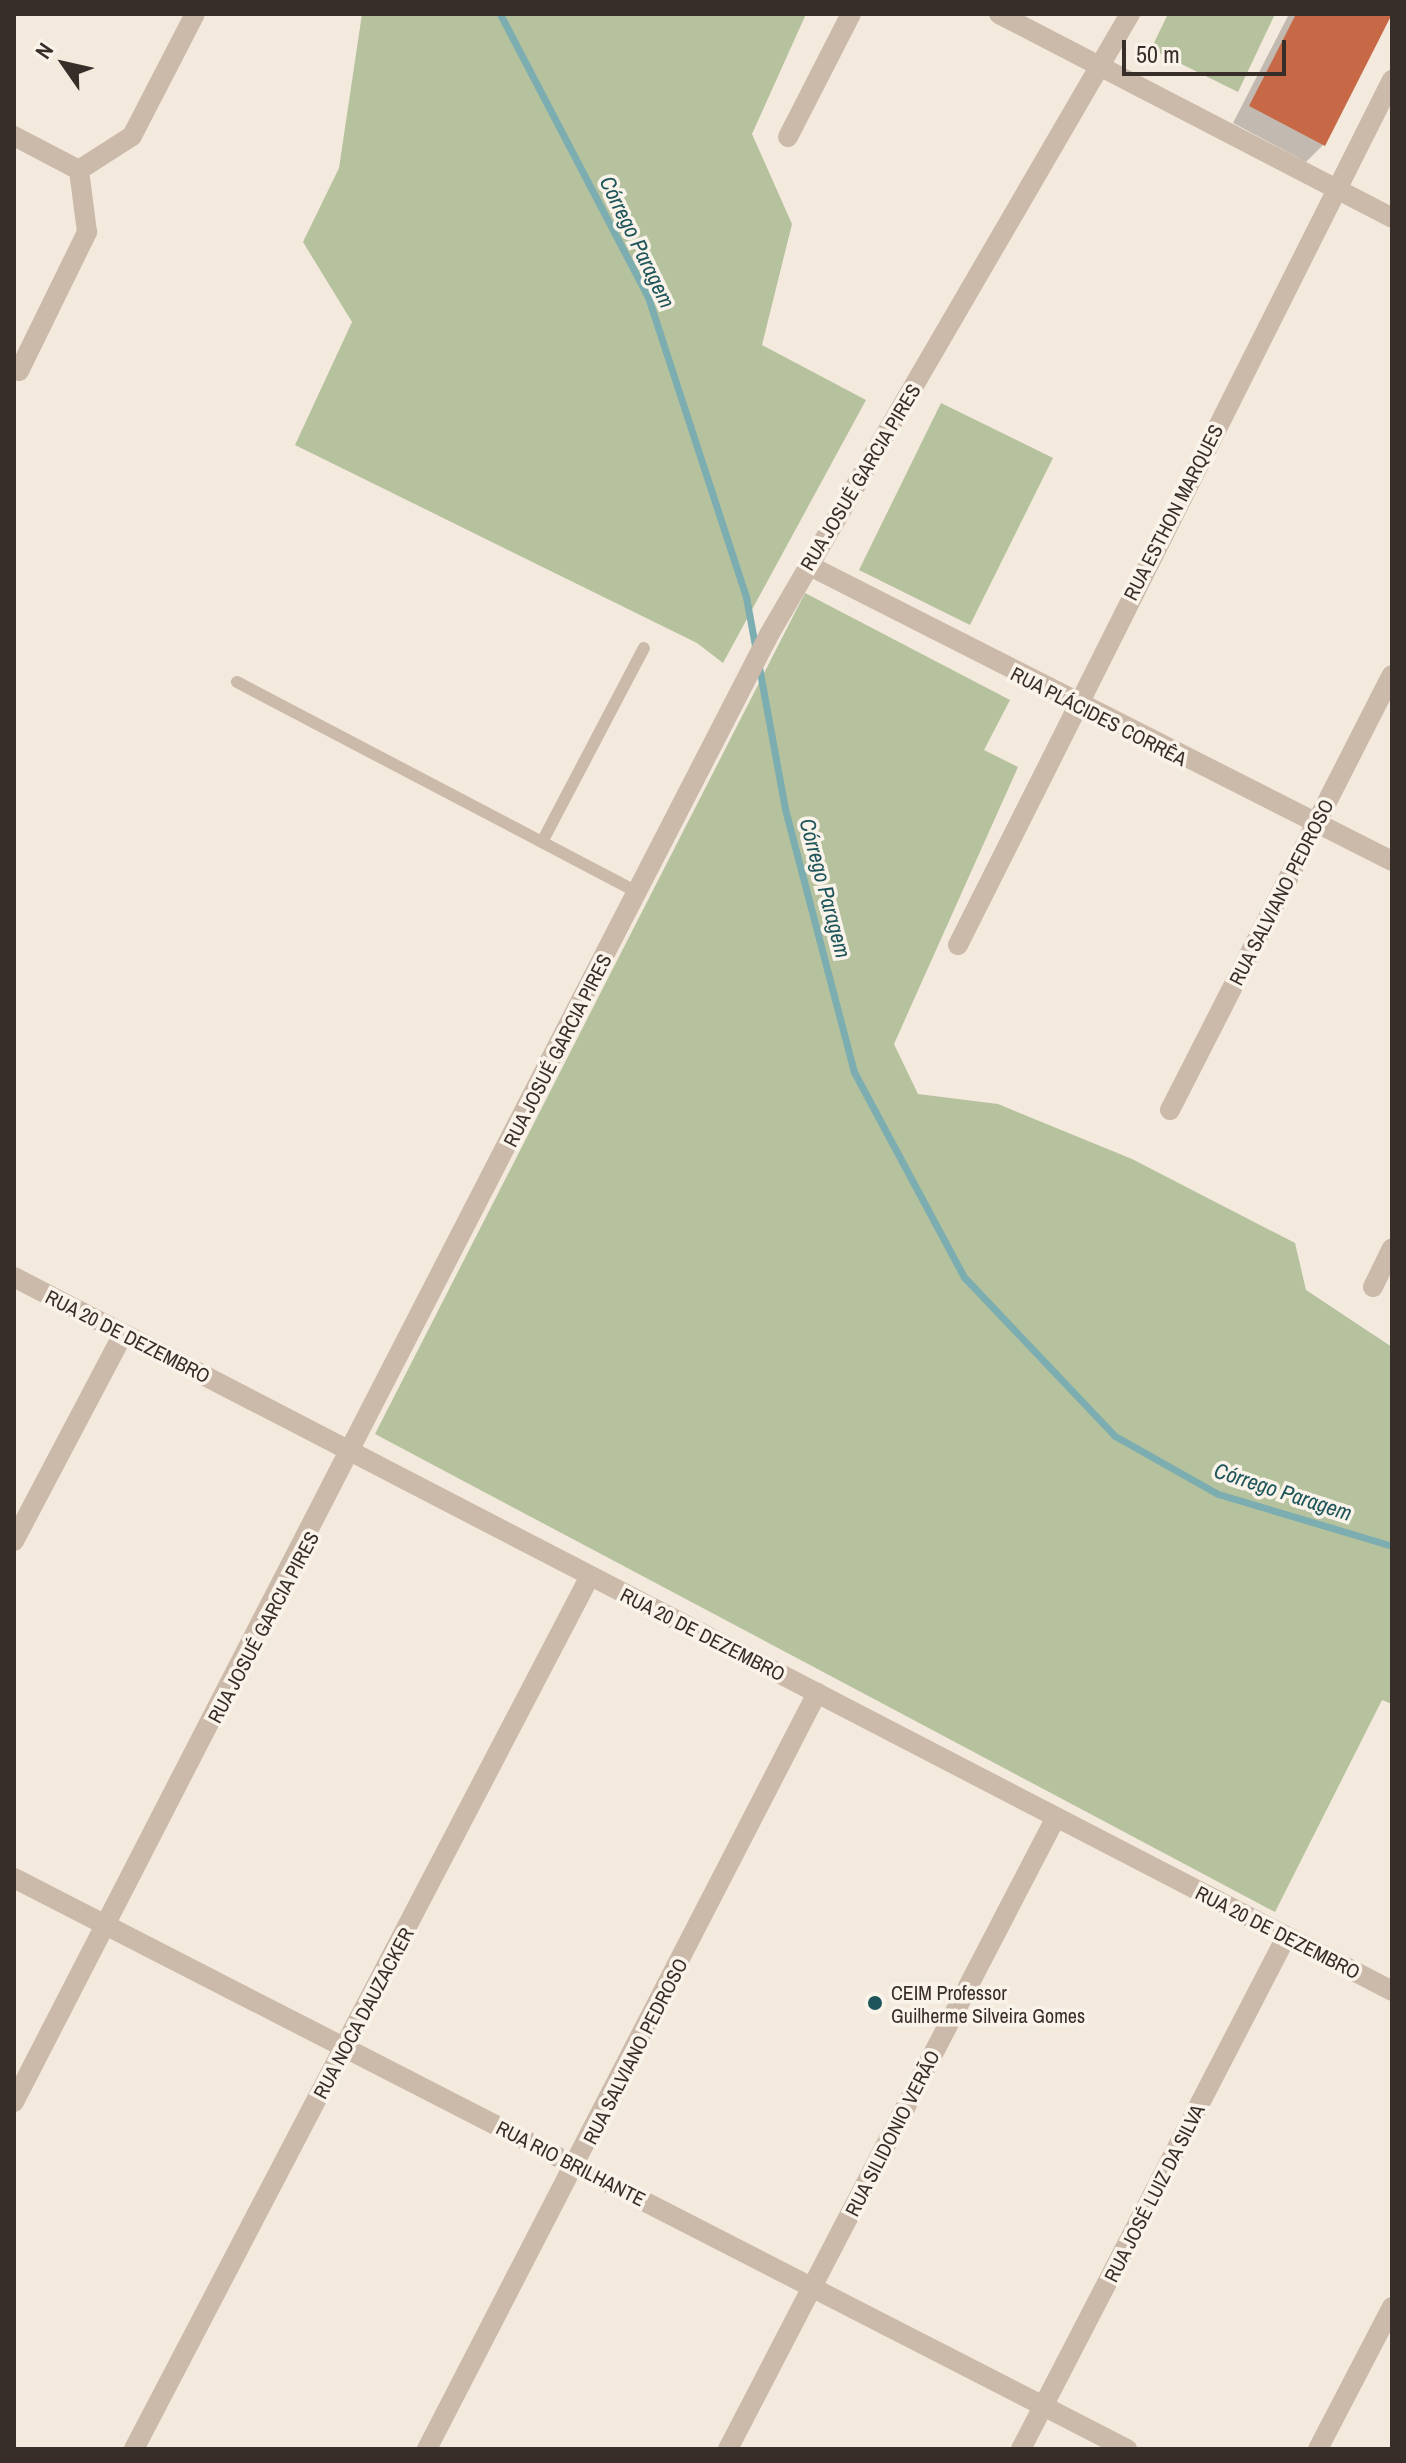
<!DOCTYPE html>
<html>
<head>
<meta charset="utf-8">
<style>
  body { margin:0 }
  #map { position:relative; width:1406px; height:2463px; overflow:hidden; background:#f3e9dd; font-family:"Archivo Narrow",sans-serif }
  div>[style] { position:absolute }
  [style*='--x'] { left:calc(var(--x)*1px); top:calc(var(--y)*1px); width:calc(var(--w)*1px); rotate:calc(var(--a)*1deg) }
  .green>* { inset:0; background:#b5c29d }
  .shadow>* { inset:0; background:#0003 }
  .stream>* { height:7px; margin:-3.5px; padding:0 3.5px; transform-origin:3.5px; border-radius:3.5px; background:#7cadb0 }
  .building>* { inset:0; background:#c76947 }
  .service>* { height:12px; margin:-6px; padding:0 6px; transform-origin:6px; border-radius:6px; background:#cbb9a9 }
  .minor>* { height:20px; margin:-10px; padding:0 10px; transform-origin:10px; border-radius:10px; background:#cbb9a9 }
  .tertiary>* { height:20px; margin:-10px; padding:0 10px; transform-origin:10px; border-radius:10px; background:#cbb9a9 }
  .dots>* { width:22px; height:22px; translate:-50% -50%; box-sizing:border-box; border:4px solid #faf3ea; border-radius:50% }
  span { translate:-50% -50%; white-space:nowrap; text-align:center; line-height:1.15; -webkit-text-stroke:7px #faf3ea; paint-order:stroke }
  .street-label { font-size:20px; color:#382e29 }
  .poi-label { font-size:20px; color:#382e29 }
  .left { translate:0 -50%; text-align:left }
  .water-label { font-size:22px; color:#1e555a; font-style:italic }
  .frame { position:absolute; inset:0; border:16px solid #382e29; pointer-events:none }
  .north { position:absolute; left:24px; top:24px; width:80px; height:80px; -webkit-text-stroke:6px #faf3ea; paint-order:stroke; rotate:304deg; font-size:22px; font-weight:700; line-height:32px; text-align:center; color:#382e29 }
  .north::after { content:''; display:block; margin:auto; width:28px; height:36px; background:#382e29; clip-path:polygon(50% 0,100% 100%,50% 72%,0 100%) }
  .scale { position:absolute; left:1122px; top:40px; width:164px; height:36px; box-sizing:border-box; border:4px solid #382e29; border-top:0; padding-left:10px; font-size:24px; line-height:28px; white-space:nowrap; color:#382e29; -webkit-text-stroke:6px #faf3ea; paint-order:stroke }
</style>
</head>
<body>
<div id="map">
  <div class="green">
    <div style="clip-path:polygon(362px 14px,806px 14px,752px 134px,792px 224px,762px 345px,866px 400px,723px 663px,697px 643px,295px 445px,352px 322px,303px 242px,339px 168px)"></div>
    <div style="clip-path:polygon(1168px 14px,1275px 14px,1238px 92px,1151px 49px)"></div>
    <div style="clip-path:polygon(941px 403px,1053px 458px,970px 625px,859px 570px)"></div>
    <div style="clip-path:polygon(805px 593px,1010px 700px,984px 750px,1018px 767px,894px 1044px,918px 1094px,998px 1104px,1132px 1159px,1295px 1243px,1306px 1290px,1392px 1347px,1392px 1704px,1382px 1700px,1275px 1912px,375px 1434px)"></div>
  </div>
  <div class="shadow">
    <div style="clip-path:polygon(1289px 14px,1390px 14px,1323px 145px,1306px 162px,1233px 123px)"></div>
  </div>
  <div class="stream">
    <div style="--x:500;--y:14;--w:319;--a:62.4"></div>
    <div style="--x:648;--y:297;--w:316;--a:71.9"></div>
    <div style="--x:746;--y:597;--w:55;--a:79.5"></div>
    <div style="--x:759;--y:667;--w:144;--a:79.6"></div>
    <div style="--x:785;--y:809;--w:272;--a:75.3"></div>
    <div style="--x:854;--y:1072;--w:233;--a:61.8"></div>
    <div style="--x:964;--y:1277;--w:219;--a:46.5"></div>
    <div style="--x:1115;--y:1436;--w:118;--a:29.4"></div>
    <div style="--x:1218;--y:1494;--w:182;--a:16.6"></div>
  </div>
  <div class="building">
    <div style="clip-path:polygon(1296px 14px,1392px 14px,1325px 146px,1249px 106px)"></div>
  </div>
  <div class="service">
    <div style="--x:237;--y:682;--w:452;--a:27.7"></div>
    <div style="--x:542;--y:842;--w:219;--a:-62.3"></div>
  </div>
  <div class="minor">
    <div style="--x:14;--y:136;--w:73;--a:27.6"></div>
    <div style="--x:788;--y:137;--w:138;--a:-62.9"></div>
    <div style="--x:79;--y:170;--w:63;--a:-32.7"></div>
    <div style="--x:132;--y:136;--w:137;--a:-62.7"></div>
    <div style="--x:19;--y:371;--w:155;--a:-63.9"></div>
    <div style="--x:87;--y:232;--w:63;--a:-97.4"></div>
    <div style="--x:808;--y:565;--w:655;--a:26.88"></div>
    <div style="--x:958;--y:945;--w:968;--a:-63.36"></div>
    <div style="--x:1170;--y:1110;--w:488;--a:-63"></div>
    <div style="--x:14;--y:1277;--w:1552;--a:27.39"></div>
    <div style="--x:1373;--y:1287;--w:43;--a:-64"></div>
    <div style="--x:14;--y:1541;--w:234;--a:-62.2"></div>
    <div style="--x:14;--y:1878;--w:1251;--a:27.16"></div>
    <div style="--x:134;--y:2449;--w:985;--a:-62.42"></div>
    <div style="--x:427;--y:2449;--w:851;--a:-62.71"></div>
    <div style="--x:728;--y:2449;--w:712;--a:-62.57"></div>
    <div style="--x:1021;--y:2449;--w:577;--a:-62.63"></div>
    <div style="--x:1318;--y:2449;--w:160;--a:-62.5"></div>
  </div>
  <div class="tertiary">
    <div style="--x:999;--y:14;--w:443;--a:27.4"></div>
    <div style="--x:14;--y:2102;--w:1652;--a:-62.77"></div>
    <div style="--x:770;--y:633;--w:716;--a:-59.82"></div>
  </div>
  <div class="dots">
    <div style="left:875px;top:2003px;background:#1e555a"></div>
  </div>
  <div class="street-label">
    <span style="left:860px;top:477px;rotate:-59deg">RUA JOSUÉ GARCIA PIRES</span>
    <span style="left:1173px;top:512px;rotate:-63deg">RUA ESTHON MARQUES</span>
    <span style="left:1099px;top:716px;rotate:27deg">RUA PLÁCIDES CORRÊA</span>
    <span style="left:1281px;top:892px;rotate:-63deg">RUA SALVIANO PEDROSO</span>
    <span style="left:557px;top:1050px;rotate:-63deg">RUA JOSUÉ GARCIA PIRES</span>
    <span style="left:128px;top:1336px;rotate:27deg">RUA 20 DE DEZEMBRO</span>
    <span style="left:263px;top:1627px;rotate:-62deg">RUA JOSUÉ GARCIA PIRES</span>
    <span style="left:703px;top:1634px;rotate:27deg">RUA 20 DE DEZEMBRO</span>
    <span style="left:1278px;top:1932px;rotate:27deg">RUA 20 DE DEZEMBRO</span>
    <span style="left:363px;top:2013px;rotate:-62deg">RUA NOCA DAUZACKER</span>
    <span style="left:635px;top:2051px;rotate:-63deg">RUA SALVIANO PEDROSO</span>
    <span style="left:892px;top:2133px;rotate:-63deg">RUA SILIDONIO VERÃO</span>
    <span style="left:571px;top:2163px;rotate:27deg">RUA RIO BRILHANTE</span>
    <span style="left:1154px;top:2193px;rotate:-63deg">RUA JOSÉ LUIZ DA SILVA</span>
  </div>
  <div class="poi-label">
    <span class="left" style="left:891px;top:2004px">CEIM Professor<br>Guilherme Silveira Gomes</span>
  </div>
  <div class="water-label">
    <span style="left:637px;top:242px;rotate:64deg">Córrego Paragem</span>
    <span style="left:825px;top:888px;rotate:75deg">Córrego Paragem</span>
    <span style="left:1283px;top:1492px;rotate:18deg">Córrego Paragem</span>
  </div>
  <div class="frame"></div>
  <div class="north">N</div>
  <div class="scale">50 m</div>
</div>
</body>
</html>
